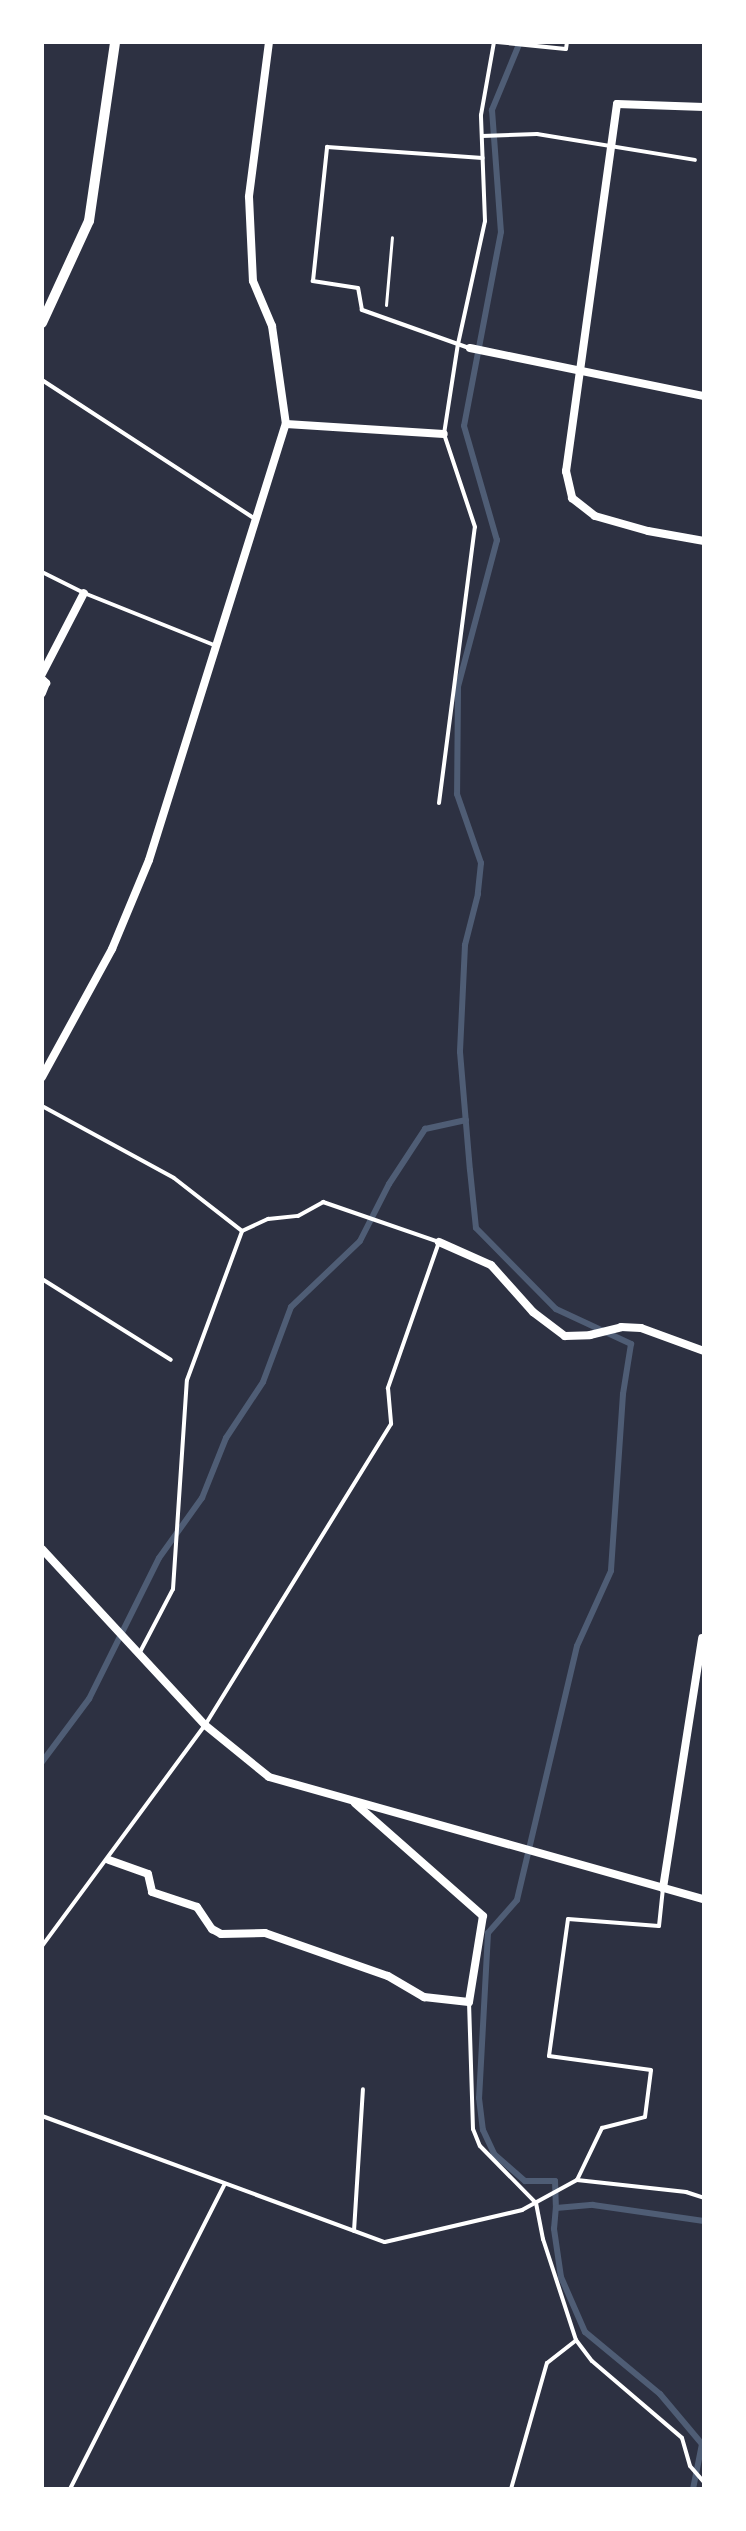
<!DOCTYPE html>
<html>
<head>
<meta charset="utf-8">
<style>
  body { margin:0 }
  #map { position:relative; width:746px; height:2531px; overflow:hidden; background:#2d3142; font-family:"PT Sans Narrow",sans-serif }
  div>[style] { position:absolute }
  [style*='--x'] { left:calc(var(--x)*1px); top:calc(var(--y)*1px); width:calc(var(--w)*1px); rotate:calc(var(--a)*1deg) }
  .stream>* { height:6px; margin:-3px; padding:0 3px; transform-origin:3px; border-radius:3px; background:#4f5d75 }
  .path>* { height:3px; margin:-1.5px; padding:0 1.5px; transform-origin:1.5px; border-radius:1.5px; background:#fff }
  .service>* { height:4px; margin:-2px; padding:0 2px; transform-origin:2px; border-radius:2px; background:#fff }
  .minor>* { height:8px; margin:-4px; padding:0 4px; transform-origin:4px; border-radius:4px; background:#fff }
  .tertiary>* { height:10px; margin:-5px; padding:0 5px; transform-origin:5px; border-radius:5px; background:#fff }
  span { translate:-50% -50%; white-space:nowrap; text-align:center; line-height:1.15; -webkit-text-stroke:8px #fff; paint-order:stroke }
  .frame { position:absolute; inset:0; border:44px solid #fff; pointer-events:none }
</style>
</head>
<body>
<div id="map">
  <div class="stream">
    <div style="--x:520;--y:42;--w:74;--a:112.4"></div>
    <div style="--x:492;--y:110;--w:122;--a:85.8"></div>
    <div style="--x:501;--y:232;--w:197;--a:100.8"></div>
    <div style="--x:464;--y:426;--w:119;--a:73.9"></div>
    <div style="--x:497;--y:540;--w:152;--a:104.9"></div>
    <div style="--x:458;--y:687;--w:107;--a:90.5"></div>
    <div style="--x:457;--y:794;--w:73;--a:70.8"></div>
    <div style="--x:481;--y:863;--w:31;--a:96"></div>
    <div style="--x:478;--y:894;--w:53;--a:104.3"></div>
    <div style="--x:465;--y:945;--w:107;--a:92.7"></div>
    <div style="--x:460;--y:1052;--w:118;--a:85.2"></div>
    <div style="--x:470;--y:1170;--w:58;--a:84.1"></div>
    <div style="--x:476;--y:1228;--w:114;--a:45.4"></div>
    <div style="--x:556;--y:1309;--w:83;--a:25"></div>
    <div style="--x:631;--y:1344;--w:51;--a:99.1"></div>
    <div style="--x:623;--y:1394;--w:177;--a:93.9"></div>
    <div style="--x:611;--y:1571;--w:82;--a:114.4"></div>
    <div style="--x:577;--y:1646;--w:261;--a:103.3"></div>
    <div style="--x:517;--y:1900;--w:44;--a:131.3"></div>
    <div style="--x:488;--y:1933;--w:165;--a:93.1"></div>
    <div style="--x:479;--y:2098;--w:32;--a:83"></div>
    <div style="--x:483;--y:2130;--w:26;--a:65"></div>
    <div style="--x:494;--y:2154;--w:41;--a:41.1"></div>
    <div style="--x:525;--y:2181;--w:30;--a:0"></div>
    <div style="--x:555;--y:2181;--w:27;--a:88"></div>
    <div style="--x:42;--y:1762;--w:79;--a:-53.3"></div>
    <div style="--x:89;--y:1699;--w:157;--a:-63.6"></div>
    <div style="--x:159;--y:1558;--w:74;--a:-54.4"></div>
    <div style="--x:202;--y:1498;--w:65;--a:-68.2"></div>
    <div style="--x:226;--y:1438;--w:67;--a:-56.5"></div>
    <div style="--x:263;--y:1382;--w:80;--a:-69.5"></div>
    <div style="--x:291;--y:1307;--w:95;--a:-43.7"></div>
    <div style="--x:360;--y:1241;--w:64;--a:-63"></div>
    <div style="--x:389;--y:1184;--w:66;--a:-56.8"></div>
    <div style="--x:425;--y:1129;--w:42;--a:-12.4"></div>
    <div style="--x:693;--y:2489;--w:46;--a:-78.7"></div>
    <div style="--x:702;--y:2444;--w:65;--a:-130"></div>
    <div style="--x:660;--y:2394;--w:97;--a:-140.4"></div>
    <div style="--x:585;--y:2332;--w:60;--a:-113.6"></div>
    <div style="--x:561;--y:2277;--w:49;--a:-98.3"></div>
    <div style="--x:554;--y:2229;--w:21;--a:-85"></div>
    <div style="--x:556;--y:2208;--w:37;--a:-5"></div>
    <div style="--x:593;--y:2205;--w:112;--a:8.2"></div>
  </div>
  <div class="path">
    <div style="--x:386;--y:305;--w:68;--a:-85"></div>
  </div>
  <div class="service">
    <div style="--x:497;--y:42;--w:69;--a:5.8"></div>
    <div style="--x:566;--y:49;--w:7;--a:-82"></div>
    <div style="--x:482;--y:136;--w:55;--a:-2.1"></div>
    <div style="--x:537;--y:134;--w:160;--a:9.3"></div>
    <div style="--x:469;--y:348;--w:114;--a:-160.4"></div>
    <div style="--x:362;--y:310;--w:22;--a:-100"></div>
    <div style="--x:358;--y:288;--w:46;--a:-171.2"></div>
    <div style="--x:313;--y:281;--w:135;--a:-84"></div>
    <div style="--x:327;--y:147;--w:156;--a:4"></div>
    <div style="--x:42;--y:380;--w:254;--a:33.1"></div>
    <div style="--x:42;--y:572;--w:47;--a:26.6"></div>
    <div style="--x:84;--y:593;--w:140;--a:21.8"></div>
    <div style="--x:439;--y:803;--w:278;--a:-82.6"></div>
    <div style="--x:475;--y:527;--w:98;--a:-108.4"></div>
    <div style="--x:444;--y:434;--w:91;--a:-81.2"></div>
    <div style="--x:458;--y:344;--w:126;--a:-77.6"></div>
    <div style="--x:485;--y:221;--w:106;--a:-92.2"></div>
    <div style="--x:481;--y:115;--w:74;--a:-79.9"></div>
    <div style="--x:42;--y:1106;--w:150;--a:28.6"></div>
    <div style="--x:174;--y:1178;--w:86;--a:37.9"></div>
    <div style="--x:242;--y:1231;--w:29;--a:-25"></div>
    <div style="--x:268;--y:1219;--w:30;--a:-6"></div>
    <div style="--x:298;--y:1216;--w:29;--a:-29"></div>
    <div style="--x:323;--y:1202;--w:123;--a:19"></div>
    <div style="--x:439;--y:1242;--w:155;--a:109.3"></div>
    <div style="--x:388;--y:1388;--w:36;--a:85"></div>
    <div style="--x:391;--y:1424;--w:354;--a:121.7"></div>
    <div style="--x:205;--y:1725;--w:275;--a:126.4"></div>
    <div style="--x:42;--y:1279;--w:152;--a:32.1"></div>
    <div style="--x:139;--y:1654;--w:73;--a:-62.4"></div>
    <div style="--x:173;--y:1589;--w:209;--a:-86.2"></div>
    <div style="--x:187;--y:1380;--w:159;--a:-69.7"></div>
    <div style="--x:469;--y:2002;--w:127;--a:88.2"></div>
    <div style="--x:473;--y:2129;--w:18;--a:68"></div>
    <div style="--x:480;--y:2146;--w:80;--a:45.5"></div>
    <div style="--x:42;--y:2116;--w:365;--a:20.2"></div>
    <div style="--x:385;--y:2242;--w:141;--a:-13.1"></div>
    <div style="--x:522;--y:2210;--w:63;--a:-28.6"></div>
    <div style="--x:577;--y:2180;--w:110;--a:6.3"></div>
    <div style="--x:686;--y:2192;--w:19;--a:18"></div>
    <div style="--x:577;--y:2180;--w:58;--a:-64.3"></div>
    <div style="--x:602;--y:2128;--w:44;--a:-14.3"></div>
    <div style="--x:645;--y:2117;--w:47;--a:-82.7"></div>
    <div style="--x:651;--y:2070;--w:103;--a:-172.2"></div>
    <div style="--x:549;--y:2056;--w:138;--a:-82.1"></div>
    <div style="--x:568;--y:1919;--w:91;--a:4.4"></div>
    <div style="--x:659;--y:1926;--w:36;--a:-84"></div>
    <div style="--x:536;--y:2203;--w:37;--a:79"></div>
    <div style="--x:543;--y:2239;--w:106;--a:71.9"></div>
    <div style="--x:576;--y:2340;--w:26;--a:53"></div>
    <div style="--x:592;--y:2361;--w:118;--a:40.5"></div>
    <div style="--x:682;--y:2438;--w:29;--a:74"></div>
    <div style="--x:690;--y:2466;--w:21;--a:49"></div>
    <div style="--x:354;--y:2231;--w:142;--a:-86.4"></div>
    <div style="--x:70;--y:2489;--w:342;--a:-63.1"></div>
    <div style="--x:511;--y:2489;--w:131;--a:-74.1"></div>
    <div style="--x:547;--y:2363;--w:37;--a:-38"></div>
  </div>
  <div class="minor">
    <div style="--x:269;--y:42;--w:156;--a:97.4"></div>
    <div style="--x:249;--y:197;--w:84;--a:87.3"></div>
    <div style="--x:253;--y:281;--w:49;--a:67.1"></div>
    <div style="--x:272;--y:326;--w:99;--a:81.9"></div>
    <div style="--x:286;--y:424;--w:158;--a:3.6"></div>
    <div style="--x:704;--y:107;--w:87;--a:-178"></div>
    <div style="--x:617;--y:104;--w:371;--a:97.9"></div>
    <div style="--x:566;--y:471;--w:28;--a:77"></div>
    <div style="--x:572;--y:498;--w:29;--a:38"></div>
    <div style="--x:595;--y:516;--w:55;--a:15.8"></div>
    <div style="--x:648;--y:531;--w:57;--a:10.1"></div>
    <div style="--x:470;--y:348;--w:239;--a:11.6"></div>
    <div style="--x:42;--y:674;--w:91;--a:-62.6"></div>
    <div style="--x:42;--y:679;--w:6;--a:45"></div>
    <div style="--x:46;--y:683;--w:11;--a:112"></div>
    <div style="--x:42;--y:1077;--w:146;--a:-61.3"></div>
    <div style="--x:112;--y:949;--w:96;--a:-67.4"></div>
    <div style="--x:149;--y:860;--w:457;--a:-72.6"></div>
    <div style="--x:439;--y:1242;--w:57;--a:23.9"></div>
    <div style="--x:491;--y:1265;--w:63;--a:48.2"></div>
    <div style="--x:533;--y:1312;--w:40;--a:37"></div>
    <div style="--x:565;--y:1336;--w:25;--a:-2"></div>
    <div style="--x:590;--y:1335;--w:32;--a:-14"></div>
    <div style="--x:621;--y:1327;--w:20;--a:3"></div>
    <div style="--x:641;--y:1328;--w:67;--a:20.1"></div>
    <div style="--x:42;--y:1549;--w:240;--a:47.2"></div>
    <div style="--x:205;--y:1725;--w:82;--a:39.1"></div>
    <div style="--x:269;--y:1777;--w:452;--a:15.7"></div>
    <div style="--x:109;--y:1860;--w:41;--a:19.7"></div>
    <div style="--x:148;--y:1874;--w:18;--a:77"></div>
    <div style="--x:152;--y:1892;--w:47;--a:18.4"></div>
    <div style="--x:197;--y:1907;--w:27;--a:56"></div>
    <div style="--x:212;--y:1929;--w:10;--a:29"></div>
    <div style="--x:221;--y:1934;--w:44;--a:-1.3"></div>
    <div style="--x:265;--y:1933;--w:130;--a:19.3"></div>
    <div style="--x:388;--y:1976;--w:42;--a:30.3"></div>
    <div style="--x:424;--y:1997;--w:45;--a:6.3"></div>
    <div style="--x:469;--y:2002;--w:87;--a:-80.8"></div>
    <div style="--x:483;--y:1916;--w:171;--a:-138.6"></div>
    <div style="--x:663;--y:1888;--w:253;--a:-81.1"></div>
  </div>
  <div class="tertiary">
    <div style="--x:42;--y:323;--w:112;--a:-65.3"></div>
    <div style="--x:89;--y:221;--w:181;--a:-81.7"></div>
  </div>
  <div class="frame"></div>
</div>
</body>
</html>
